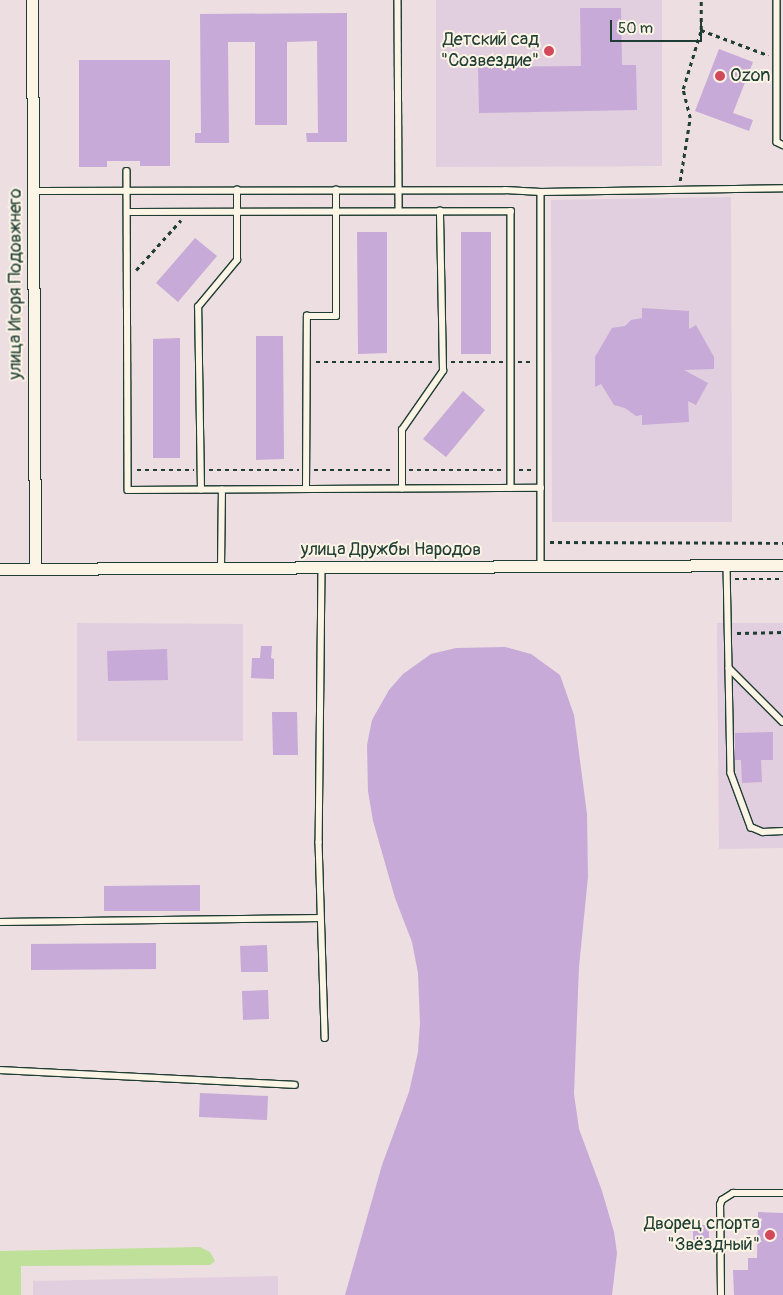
<!DOCTYPE html>
<html>
<head>
<meta charset="utf-8">
<style>
  body { margin:0 }
  #map { position:relative; width:783px; height:1295px; overflow:hidden; background:#ecdee1; font-family:Pangolin,sans-serif }
  div>[style] { position:absolute }
  [style*='--x'] { left:calc(var(--x)*1px); top:calc(var(--y)*1px); width:calc(var(--w)*1px); rotate:calc(var(--a)*1deg) }
  .built>* { inset:0; background:#e1cede }
  .green>* { inset:0; background:#bfe099 }
  .building>* { inset:0; background:#c7aad7 }
  .path>* { height:2.5px; margin-top:-1.25px; transform-origin:0; background:repeating-linear-gradient(90deg,#1f3d34 0 4px,transparent 0 8px) }
  .roads { filter:drop-shadow(1px 0 #1f3d34) drop-shadow(-1px 0 #1f3d34) drop-shadow(0 1px #1f3d34) drop-shadow(0 -1px #1f3d34) }
  .lane>* { height:5.5px; margin:-2.75px; padding:0 2.75px; transform-origin:2.75px; border-radius:2.75px; background:#fcf5e5 }
  .street>* { height:11px; margin:-5.5px; padding:0 5.5px; transform-origin:5.5px; border-radius:5.5px; background:#fcf5e5 }
  .dots>* { width:14px; height:14px; translate:-50% -50%; box-sizing:border-box; border:2px solid #fcf5e5; border-radius:50% }
  span { translate:-50% -50%; white-space:nowrap; text-align:center; line-height:1.15; -webkit-text-stroke:4px #fcf5e5; paint-order:stroke }
  .poi-label { font-size:18px; color:#1f3d34 }
  .right { translate:-100% -50%; text-align:right }
  .left { translate:0 -50%; text-align:left }
  .street-label { font-size:18px; color:#1f3d34 }
  .scale { position:absolute; left:610px; top:20px; width:92px; height:22px; box-sizing:border-box; border:2px solid #1f3d34; border-top:0; padding-left:6px; font-size:15px; line-height:18px; white-space:nowrap; color:#1f3d34; -webkit-text-stroke:4px #fcf5e5; paint-order:stroke }
</style>
</head>
<body>
<div id="map">
  <div class="built">
    <div style="clip-path:polygon(436px 0,662px 0,662px 166px,436px 167px)"></div>
    <div style="clip-path:polygon(731px 197px,732px 522px,552px 522px,551px 200px)"></div>
    <div style="clip-path:polygon(77px 623px,243px 624px,243px 741px,77px 741px)"></div>
    <div style="clip-path:polygon(717px 623px,783px 623px,783px 848px,719px 849px)"></div>
    <div style="clip-path:polygon(278px 1276px,278px 1295px,33px 1295px,33px 1281px)"></div>
  </div>
  <div class="green">
    <div style="clip-path:polygon(200px 1247px,210px 1252px,215px 1261px,210px 1265px,21px 1266px,21px 1295px,0 1295px,0 1251px)"></div>
  </div>
  <div class="building">
    <div style="clip-path:polygon(580px 8px,621px 8px,622px 65px,636px 65px,637px 110px,479px 113px,478px 67px,581px 66px)"></div>
    <div style="clip-path:polygon(347px 13px,347px 142px,307px 142px,306px 133px,318px 133px,317px 41px,287px 42px,287px 125px,255px 125px,255px 42px,228px 42px,229px 143px,195px 143px,195px 133px,201px 133px,200px 14px)"></div>
    <div style="clip-path:polygon(719px 49px,753px 62px,733px 113px,753px 120px,749px 131px,695px 111px)"></div>
    <div style="clip-path:polygon(79px 60px,170px 60px,170px 166px,140px 166px,140px 161px,107px 161px,107px 167px,79px 167px)"></div>
    <div style="clip-path:polygon(357px 232px,387px 232px,387px 353px,358px 354px)"></div>
    <div style="clip-path:polygon(461px 232px,491px 232px,491px 354px,461px 354px)"></div>
    <div style="clip-path:polygon(195px 238px,217px 256px,178px 302px,156px 283px)"></div>
    <div style="clip-path:polygon(642px 308px,689px 311px,689px 329px,696px 325px,714px 357px,714px 369px,684px 370px,708px 383px,696px 405px,688px 401px,689px 422px,642px 425px,642px 415px,636px 416px,625px 408px,614px 405px,601px 384px,595px 387px,595px 357px,612px 328px,625px 326px,631px 320px,642px 318px)"></div>
    <div style="clip-path:polygon(256px 336px,283px 336px,284px 459px,256px 460px)"></div>
    <div style="clip-path:polygon(180px 338px,180px 458px,153px 458px,153px 339px)"></div>
    <div style="clip-path:polygon(463px 391px,485px 410px,446px 457px,423px 439px)"></div>
    <div style="clip-path:polygon(261px 646px,272px 646px,271px 658px,274px 659px,274px 679px,251px 678px,252px 658px,260px 658px)"></div>
    <div style="clip-path:polygon(505px 647px,531px 654px,560px 675px,574px 715px,587px 814px,588px 877px,579px 967px,574px 1094px,579px 1129px,602px 1191px,614px 1232px,617px 1253px,612px 1295px,345px 1295px,382px 1165px,409px 1092px,418px 1052px,420px 1023px,418px 973px,412px 942px,395px 898px,373px 821px,368px 791px,367px 745px,372px 720px,389px 690px,403px 674px,431px 654px,456px 648px)"></div>
    <div style="clip-path:polygon(167px 649px,168px 680px,108px 681px,107px 651px)"></div>
    <div style="clip-path:polygon(272px 712px,297px 712px,298px 755px,273px 755px)"></div>
    <div style="clip-path:polygon(773px 732px,773px 760px,761px 760px,762px 782px,742px 783px,741px 760px,735px 760px,735px 733px)"></div>
    <div style="clip-path:polygon(200px 885px,200px 911px,104px 911px,104px 886px)"></div>
    <div style="clip-path:polygon(156px 943px,156px 969px,31px 970px,31px 944px)"></div>
    <div style="clip-path:polygon(267px 945px,268px 972px,241px 972px,240px 946px)"></div>
    <div style="clip-path:polygon(268px 990px,269px 1019px,243px 1020px,242px 991px)"></div>
    <div style="clip-path:polygon(200px 1093px,268px 1096px,267px 1120px,199px 1117px)"></div>
    <div style="clip-path:polygon(758px 1212px,783px 1213px,783px 1295px,734px 1295px,733px 1270px,748px 1270px,748px 1258px,757px 1258px)"></div>
    <div style="clip-path:polygon(693px 1225px,709px 1225px,709px 1251px,693px 1251px)"></div>
  </div>
  <div class="path">
    <div style="--x:701;--y:30;--w:30;--a:-90"></div>
    <div style="--x:680;--y:181;--w:64;--a:-81"></div>
    <div style="--x:690;--y:118;--w:30;--a:-104"></div>
    <div style="--x:683;--y:89;--w:62;--a:-73"></div>
    <div style="--x:701;--y:30;--w:72;--a:20.5"></div>
    <div style="--x:136;--y:270;--w:67;--a:-48"></div>
    <div style="--x:316;--y:362;--w:119;--a:0"></div>
    <div style="--x:451;--y:362;--w:52;--a:0"></div>
    <div style="--x:518;--y:362;--w:15;--a:0"></div>
    <div style="--x:137;--y:470;--w:57;--a:0"></div>
    <div style="--x:209;--y:470;--w:90;--a:0"></div>
    <div style="--x:314;--y:470;--w:80;--a:0"></div>
    <div style="--x:409;--y:470;--w:95;--a:0"></div>
    <div style="--x:519;--y:470;--w:15;--a:0"></div>
    <div style="--x:550;--y:542;--w:233;--a:0.2"></div>
    <div style="--x:735;--y:579;--w:48;--a:0"></div>
    <div style="--x:737;--y:633;--w:46;--a:-1.2"></div>
  </div>
  <div class="roads">
    <div class="lane">
      <div style="--x:398;--y:0;--w:211;--a:89.7"></div>
      <div style="--x:777;--y:0;--w:142;--a:90"></div>
      <div style="--x:777;--y:142;--w:7;--a:27"></div>
      <div style="--x:127;--y:171;--w:319;--a:89.8"></div>
      <div style="--x:128;--y:490;--w:413;--a:-0.3"></div>
      <div style="--x:33;--y:191;--w:472;--a:-0.1"></div>
      <div style="--x:505;--y:190;--w:36;--a:3"></div>
      <div style="--x:541;--y:192;--w:242;--a:-0.9"></div>
      <div style="--x:541;--y:192;--w:375;--a:90"></div>
      <div style="--x:127;--y:212;--w:384;--a:-0.1"></div>
      <div style="--x:511;--y:211;--w:277;--a:90"></div>
      <div style="--x:306;--y:489;--w:173;--a:-89.7"></div>
      <div style="--x:307;--y:316;--w:29;--a:0"></div>
      <div style="--x:336;--y:316;--w:126;--a:-90"></div>
      <div style="--x:402;--y:489;--w:59;--a:-90"></div>
      <div style="--x:402;--y:430;--w:72;--a:-55.2"></div>
      <div style="--x:443;--y:371;--w:160;--a:-91.1"></div>
      <div style="--x:201;--y:490;--w:183;--a:-90.9"></div>
      <div style="--x:198;--y:307;--w:61;--a:-50.3"></div>
      <div style="--x:237;--y:260;--w:70;--a:-90"></div>
      <div style="--x:727;--y:565;--w:208;--a:88.9"></div>
      <div style="--x:731;--y:773;--w:58;--a:69.7"></div>
      <div style="--x:751;--y:827;--w:13;--a:23"></div>
      <div style="--x:763;--y:832;--w:20;--a:-3"></div>
      <div style="--x:221;--y:568;--w:78;--a:-89.3"></div>
      <div style="--x:322;--y:568;--w:274;--a:90.6"></div>
      <div style="--x:319;--y:842;--w:196;--a:88.2"></div>
      <div style="--x:729;--y:668;--w:76;--a:45"></div>
      <div style="--x:0;--y:922;--w:320;--a:-0.7"></div>
      <div style="--x:0;--y:1070;--w:295;--a:2.9"></div>
      <div style="--x:721;--y:1295;--w:90;--a:-90.6"></div>
      <div style="--x:720;--y:1205;--w:5;--a:-68"></div>
      <div style="--x:722;--y:1200;--w:13;--a:-32"></div>
      <div style="--x:733;--y:1193;--w:50;--a:0"></div>
    </div>
    <div class="street">
      <div style="--x:32;--y:0;--w:568;--a:89.7"></div>
      <div style="--x:0;--y:569;--w:783;--a:-0.29"></div>
    </div>
  </div>
  <div class="dots">
    <div style="left:549px;top:51px;background:#d1495b"></div>
    <div style="left:720px;top:76px;background:#d1495b"></div>
    <div style="left:770px;top:1235px;background:#d1495b"></div>
  </div>
  <div class="poi-label">
    <span class="right" style="left:539px;top:51px">Детский сад<br>"Созвездие"</span>
    <span class="left" style="left:730px;top:76px">Ozon</span>
    <span class="right" style="left:760px;top:1235px">Дворец спорта<br>"Звёздный"</span>
  </div>
  <div class="street-label">
    <span style="left:16px;top:284px;rotate:-90deg">улица Игоря Подовжнего</span>
    <span style="left:391px;top:550px">улица Дружбы Народов</span>
  </div>
  <div class="scale">50 m</div>
</div>
</body>
</html>
